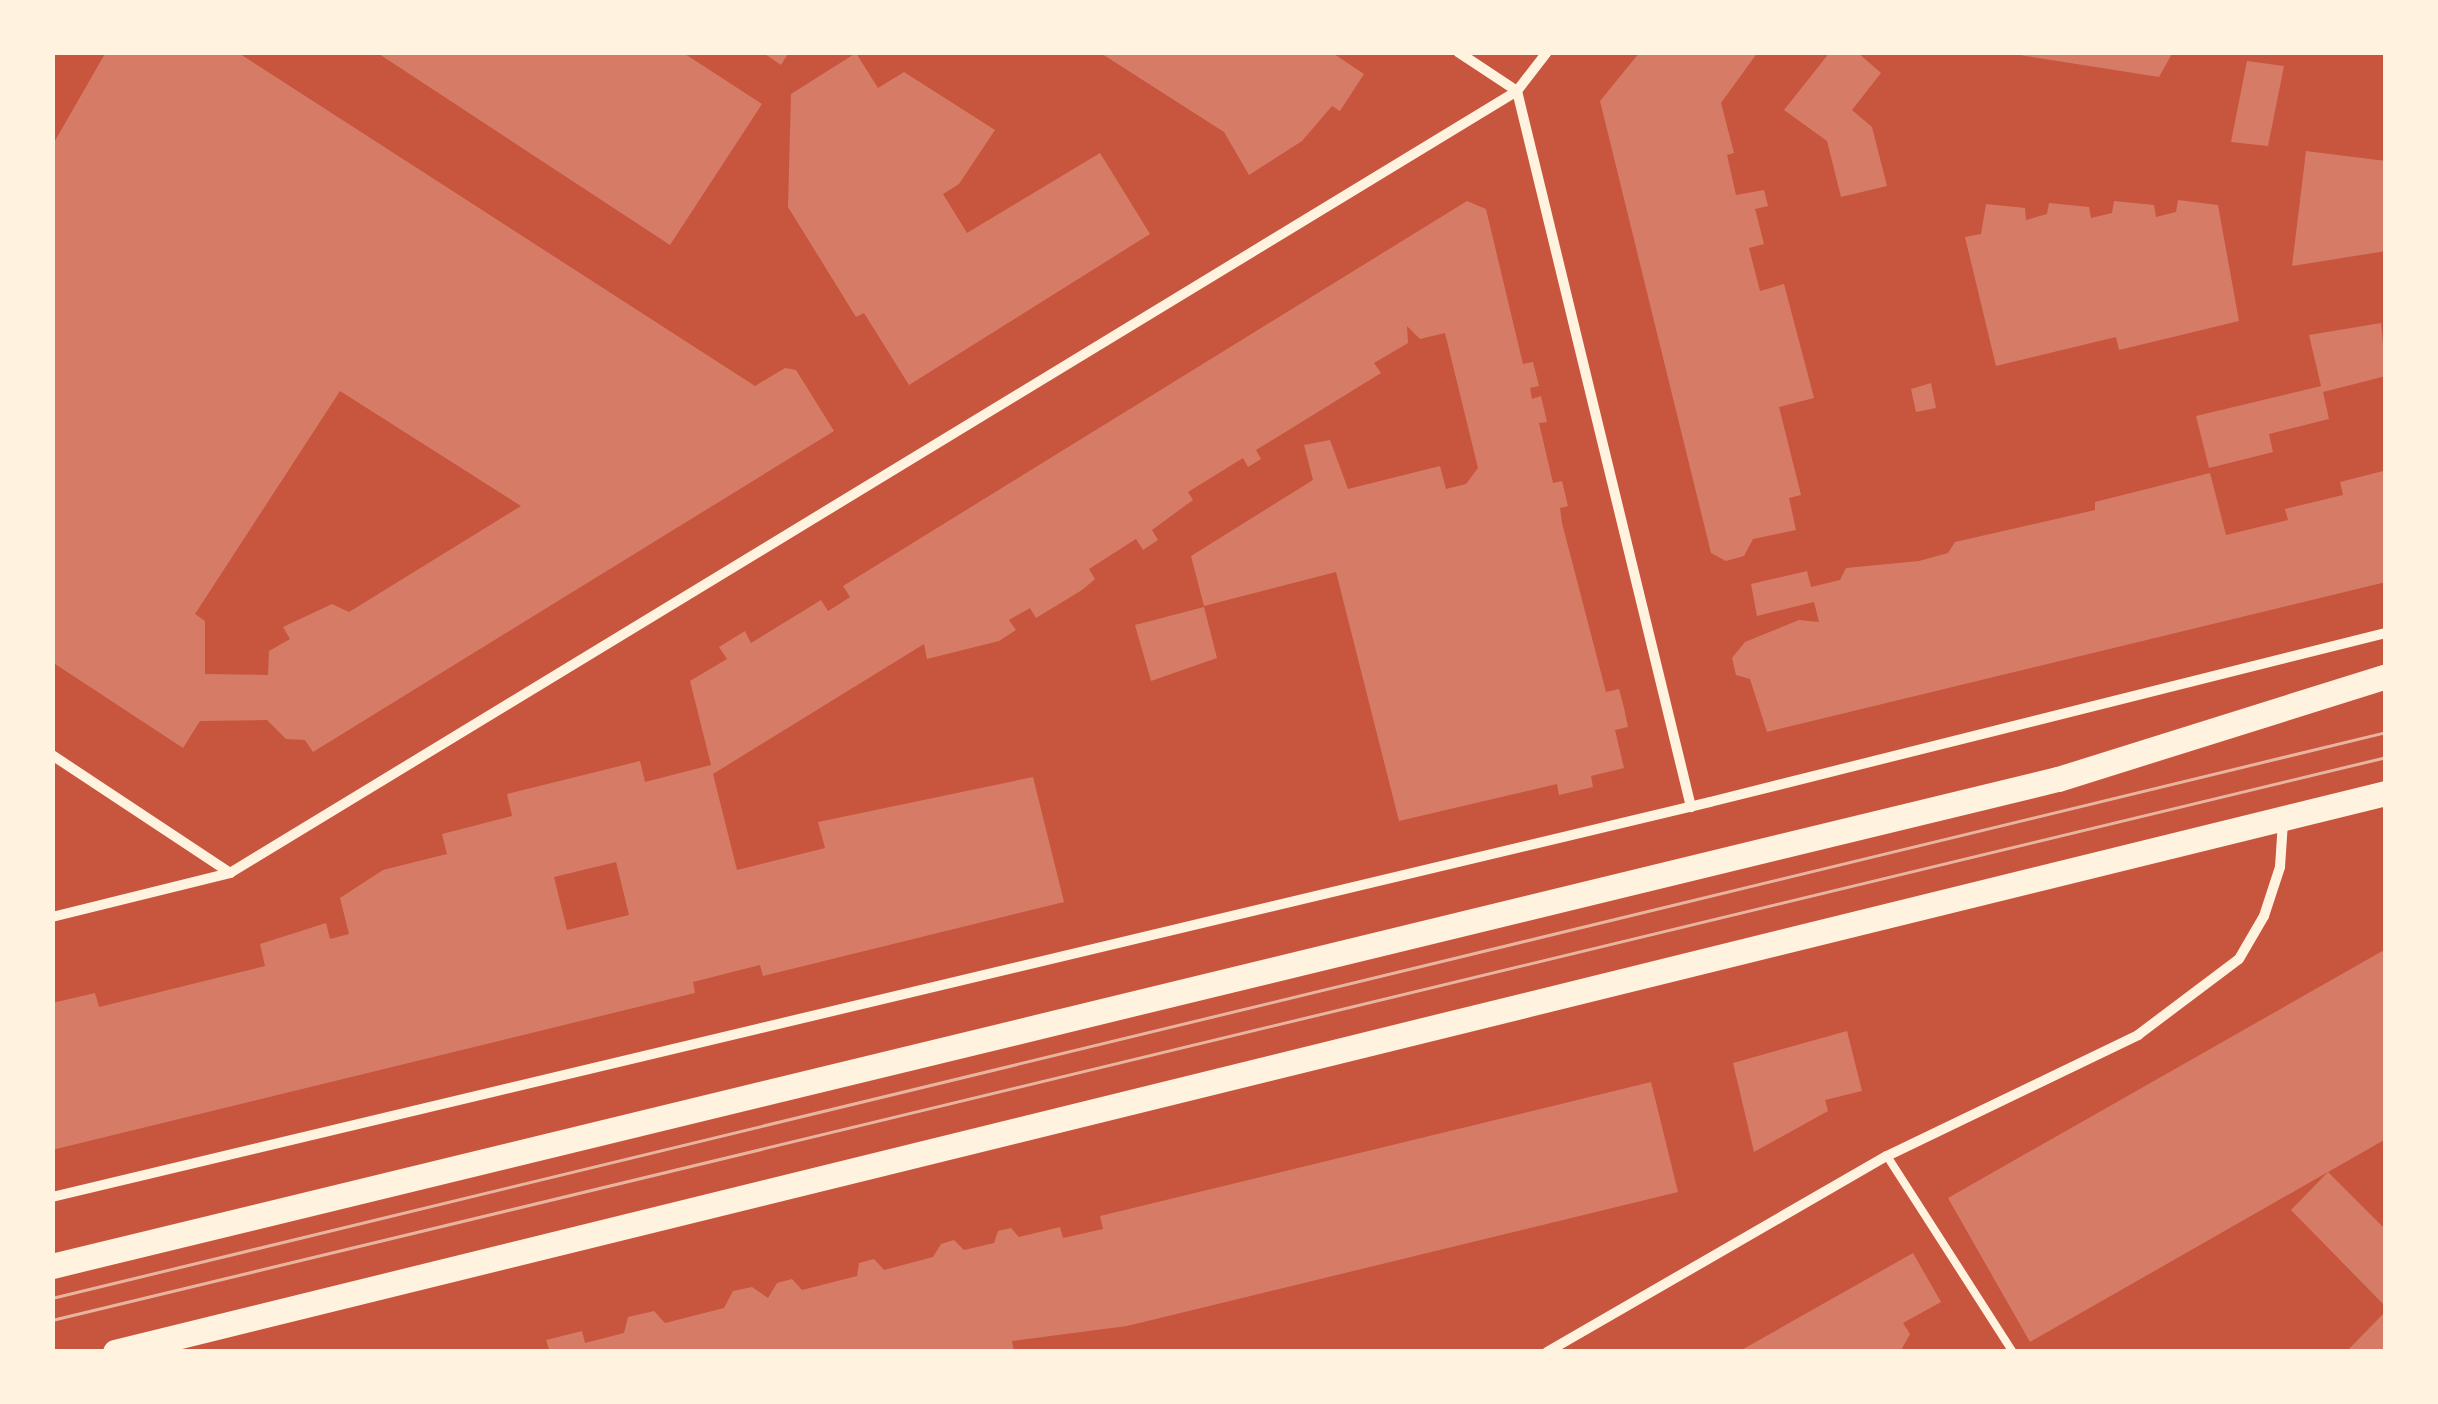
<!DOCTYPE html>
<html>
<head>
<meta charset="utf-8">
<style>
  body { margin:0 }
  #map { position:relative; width:2438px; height:1404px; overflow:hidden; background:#c8553d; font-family:"Source Serif 4",serif }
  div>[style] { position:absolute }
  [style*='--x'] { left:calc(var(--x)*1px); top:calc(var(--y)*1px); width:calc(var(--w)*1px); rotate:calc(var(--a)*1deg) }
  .building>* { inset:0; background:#d67c66 }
  .service>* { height:8px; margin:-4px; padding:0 4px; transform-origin:4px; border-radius:4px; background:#fff3e0 }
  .minor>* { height:10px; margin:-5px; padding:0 5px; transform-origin:5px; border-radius:5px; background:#fff3e0 }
  .primary>* { height:25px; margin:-12.5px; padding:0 12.5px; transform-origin:12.5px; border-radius:12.5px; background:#fff3e0 }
  .tram>* { height:2.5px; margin:-1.25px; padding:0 1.25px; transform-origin:1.25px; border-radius:1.25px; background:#e9b49f }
  span { translate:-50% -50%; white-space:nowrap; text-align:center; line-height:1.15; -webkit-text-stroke:8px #fff3e0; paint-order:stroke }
  .frame { position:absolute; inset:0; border:55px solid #fff3e0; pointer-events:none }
</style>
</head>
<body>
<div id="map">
  <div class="building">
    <div style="clip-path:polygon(evenodd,106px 52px,237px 52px,755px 386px,785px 368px,796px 370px,834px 431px,313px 752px,305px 740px,286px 739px,267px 720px,200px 721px,183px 748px,52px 662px,52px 146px,106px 52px,340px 391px,521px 506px,349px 612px,332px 604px,283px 627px,290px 639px,269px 651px,268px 675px,205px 674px,205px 621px,195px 614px,340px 391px)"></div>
    <div style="clip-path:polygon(376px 52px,682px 52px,762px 104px,670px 245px)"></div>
    <div style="clip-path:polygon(762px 52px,789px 52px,781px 65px)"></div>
    <div style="clip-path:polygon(1099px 52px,1331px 52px,1364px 74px,1340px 111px,1332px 106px,1302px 141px,1249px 175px,1224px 132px)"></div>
    <div style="clip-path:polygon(1640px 52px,1758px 52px,1721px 103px,1734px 153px,1727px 155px,1736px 195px,1764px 190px,1768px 206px,1755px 209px,1764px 244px,1749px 248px,1760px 291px,1784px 284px,1814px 398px,1779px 407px,1801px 495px,1789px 498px,1796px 530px,1753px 539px,1744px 556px,1726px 561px,1711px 553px,1600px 101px)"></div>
    <div style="clip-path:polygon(1830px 52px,1857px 52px,1881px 73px,1852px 110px,1872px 127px,1887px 186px,1841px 197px,1827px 141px,1784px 110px)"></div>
    <div style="clip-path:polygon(2001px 52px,2173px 52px,2159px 77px)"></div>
    <div style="clip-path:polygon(856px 53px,878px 88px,904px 72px,995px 130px,959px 184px,943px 194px,967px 233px,1100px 153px,1150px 234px,909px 385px,864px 313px,856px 317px,788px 207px,791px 94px)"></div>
    <div style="clip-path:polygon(2247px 61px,2284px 66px,2268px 146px,2231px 142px)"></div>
    <div style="clip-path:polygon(2306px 151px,2386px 161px,2386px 251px,2292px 266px)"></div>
    <div style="clip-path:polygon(2178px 200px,2218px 205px,2239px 321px,2119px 350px,2116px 337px,1996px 366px,1965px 237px,1981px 234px,1986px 204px,2025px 208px,2026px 220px,2047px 214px,2049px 203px,2089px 207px,2091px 218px,2112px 213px,2114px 201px,2154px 205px,2156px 217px,2176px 212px)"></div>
    <div style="clip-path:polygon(evenodd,1467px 201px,1486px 209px,1523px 364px,1533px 362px,1539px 386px,1530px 388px,1532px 399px,1541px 396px,1547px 422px,1539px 423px,1553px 483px,1562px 481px,1568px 506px,1560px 508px,1562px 523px,1606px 692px,1619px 689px,1624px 708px,1628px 727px,1615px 730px,1624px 768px,1591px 776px,1593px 787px,1559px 795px,1557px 784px,1399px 821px,1336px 572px,1204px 606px,1191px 556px,1313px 480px,1304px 445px,1330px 440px,1348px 489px,1440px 466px,1446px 489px,1466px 484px,1478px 468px,1445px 333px,1420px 339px,1407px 326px,1408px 343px,1374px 363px,1381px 373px,1256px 450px,1261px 459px,1248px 467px,1243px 458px,1188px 492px,1193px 500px,1152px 530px,1158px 540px,1143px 550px,1136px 539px,1089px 569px,1095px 579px,1082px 590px,1036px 618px,1030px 608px,1009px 620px,1016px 630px,999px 641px,927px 659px,924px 644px,713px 774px,737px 870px,825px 848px,818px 822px,1033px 777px,1064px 902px,763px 976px,760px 965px,693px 982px,695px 993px,52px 1150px,52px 1003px,95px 993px,99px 1007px,265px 966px,260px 944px,326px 923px,330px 939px,349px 934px,340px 898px,383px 870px,447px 854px,442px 834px,512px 816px,507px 794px,640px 761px,645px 782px,711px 765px,690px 681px,727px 659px,719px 647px,745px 631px,751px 643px,821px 600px,828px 611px,841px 603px,850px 597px,843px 586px,1467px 201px,616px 862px,629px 915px,567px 930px,554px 877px,616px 862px)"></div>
    <div style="clip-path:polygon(2381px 323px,2386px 376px,2323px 392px,2329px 419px,2269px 434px,2273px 452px,2209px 468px,2196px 416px,2321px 386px,2309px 335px)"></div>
    <div style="clip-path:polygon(1931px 383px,1936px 408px,1916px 412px,1911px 389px)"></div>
    <div style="clip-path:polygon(2383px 471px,2386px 582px,1767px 732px,1750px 679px,1736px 675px,1732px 658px,1745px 642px,1799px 620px,1819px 622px,1814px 602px,1757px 616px,1751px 584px,1807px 571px,1811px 587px,1840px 580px,1846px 568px,1919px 561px,1948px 553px,1955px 542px,2095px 510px,2095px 502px,2210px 473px,2226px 535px,2288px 520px,2285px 509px,2343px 495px,2340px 482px)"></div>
    <div style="clip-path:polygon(1204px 607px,1217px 658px,1151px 681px,1135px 625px)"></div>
    <div style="clip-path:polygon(2386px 949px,2386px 1139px,2328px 1172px,2386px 1230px,2386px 1307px,2291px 1210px,2328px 1172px,2030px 1342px,1948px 1198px)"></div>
    <div style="clip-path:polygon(1847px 1031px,1862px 1091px,1825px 1100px,1828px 1111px,1754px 1152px,1733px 1063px)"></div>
    <div style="clip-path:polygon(1651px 1082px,1678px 1192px,1127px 1326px,1012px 1341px,1014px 1352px,550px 1352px,546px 1340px,582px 1331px,585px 1343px,624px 1333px,628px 1317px,654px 1311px,665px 1323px,724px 1308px,733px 1291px,752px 1287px,768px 1298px,777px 1283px,792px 1279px,802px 1290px,857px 1276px,859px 1263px,874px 1259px,884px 1270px,933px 1257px,941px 1244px,954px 1240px,964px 1250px,994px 1243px,998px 1231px,1011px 1228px,1019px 1237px,1060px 1227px,1063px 1238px,1103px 1229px,1100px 1216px)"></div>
    <div style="clip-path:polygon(1913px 1253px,1941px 1302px,1903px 1323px,1910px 1334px,1900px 1352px,1738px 1352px)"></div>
    <div style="clip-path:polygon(2386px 1311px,2386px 1352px,2346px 1352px)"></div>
  </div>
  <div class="service">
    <div style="--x:1887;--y:1156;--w:233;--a:57.3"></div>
  </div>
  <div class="minor">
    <div style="--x:1458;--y:52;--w:71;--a:33.5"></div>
    <div style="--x:1517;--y:91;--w:737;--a:76.34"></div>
    <div style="--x:52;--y:755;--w:214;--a:33.5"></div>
    <div style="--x:52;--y:917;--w:183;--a:-13.9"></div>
    <div style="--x:230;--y:873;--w:1506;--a:-31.28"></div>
    <div style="--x:1517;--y:91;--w:49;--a:-52.4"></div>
    <div style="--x:52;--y:1197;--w:1704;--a:-13.4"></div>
    <div style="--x:1710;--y:802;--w:697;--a:-14.04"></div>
    <div style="--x:1547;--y:1352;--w:392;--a:-30"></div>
    <div style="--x:1887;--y:1156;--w:279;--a:-25.7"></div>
    <div style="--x:2138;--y:1035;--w:126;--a:-37"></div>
    <div style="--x:2239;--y:959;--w:50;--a:-59.8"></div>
    <div style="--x:2264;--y:916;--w:52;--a:-71.9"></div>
    <div style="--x:2280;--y:867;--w:45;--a:-86.2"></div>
  </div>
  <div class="primary">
    <div style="--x:52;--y:1266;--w:2064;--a:-13.65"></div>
    <div style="--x:2058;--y:779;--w:344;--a:-17.4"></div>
    <div style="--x:115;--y:1352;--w:2339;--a:-13.83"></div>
  </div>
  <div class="tram">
    <div style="--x:52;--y:1298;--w:2402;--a:-13.63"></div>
    <div style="--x:52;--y:1320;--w:2401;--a:-13.56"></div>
  </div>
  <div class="frame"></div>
</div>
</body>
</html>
